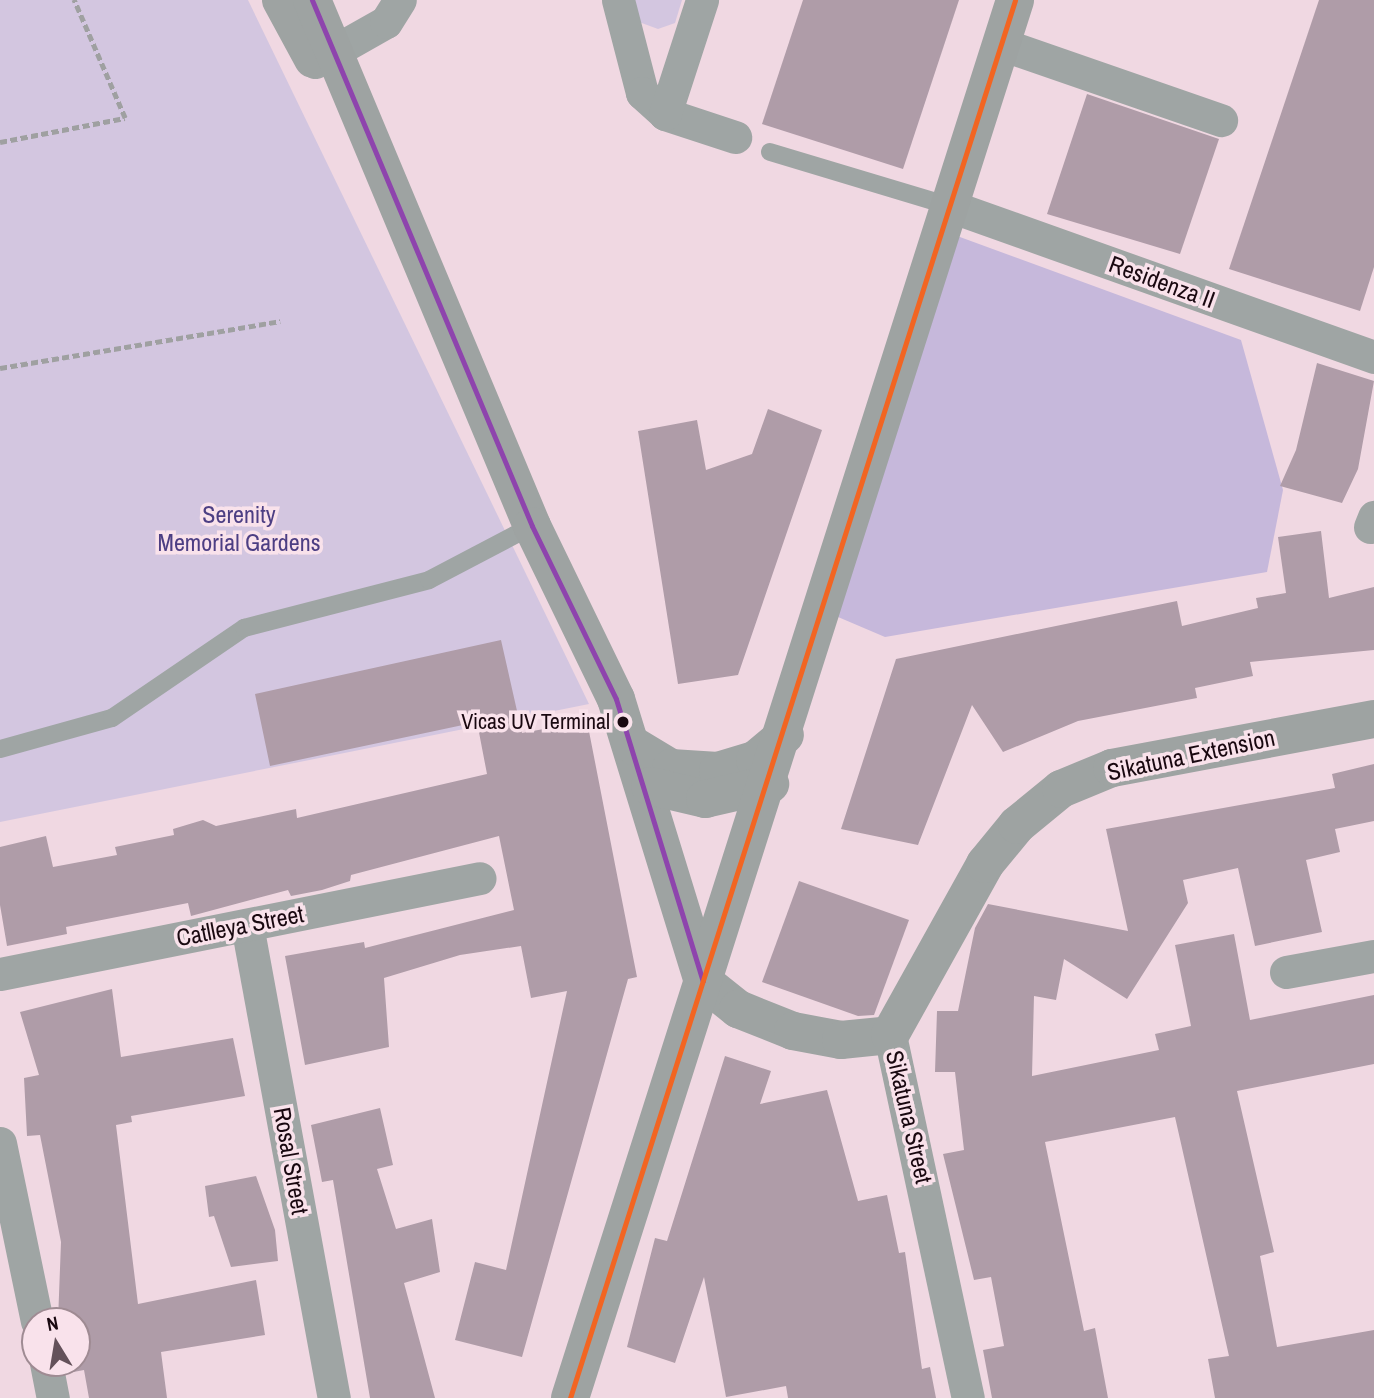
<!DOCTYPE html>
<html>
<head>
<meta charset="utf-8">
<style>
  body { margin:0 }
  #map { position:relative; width:1374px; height:1398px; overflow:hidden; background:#f0d8e2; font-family:"Archivo Narrow",sans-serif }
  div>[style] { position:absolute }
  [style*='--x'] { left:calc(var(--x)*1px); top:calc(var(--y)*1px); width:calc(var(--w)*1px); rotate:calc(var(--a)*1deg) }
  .green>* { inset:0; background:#d3c6e0 }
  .forest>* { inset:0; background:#c6b8db }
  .building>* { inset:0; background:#af9ca8 }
  .path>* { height:4.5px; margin-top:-2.25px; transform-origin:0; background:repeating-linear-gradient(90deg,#9fa0a1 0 7px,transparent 0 10.5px) }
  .lane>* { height:18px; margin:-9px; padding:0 9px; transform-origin:9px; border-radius:9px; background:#9fa5a4 }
  .street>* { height:33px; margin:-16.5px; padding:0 16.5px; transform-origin:16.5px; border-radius:16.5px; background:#9fa5a4 }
  .secondary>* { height:38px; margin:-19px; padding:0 19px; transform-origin:19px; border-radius:19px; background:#9ea3a2 }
  .bus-1>* { height:5px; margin:-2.5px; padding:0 2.5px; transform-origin:2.5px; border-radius:2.5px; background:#8e44ad }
  .bus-2>* { height:5px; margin:-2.5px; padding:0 2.5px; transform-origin:2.5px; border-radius:2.5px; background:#f26522 }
  .dots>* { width:19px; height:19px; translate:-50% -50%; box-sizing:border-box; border:4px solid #f9e2eb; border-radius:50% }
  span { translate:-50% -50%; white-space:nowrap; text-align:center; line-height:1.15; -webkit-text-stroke:7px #f9e2eb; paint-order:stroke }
  .bus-label { font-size:22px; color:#190810 }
  .right { translate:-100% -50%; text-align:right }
  .street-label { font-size:24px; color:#190810 }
  .park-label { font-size:24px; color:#4c3e83 }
  .north { position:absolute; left:21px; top:1307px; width:70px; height:70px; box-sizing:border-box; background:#f9e2eb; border:2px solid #9f8b93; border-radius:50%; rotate:349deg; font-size:19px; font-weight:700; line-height:28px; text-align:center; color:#190810 }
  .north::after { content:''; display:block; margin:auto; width:24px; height:32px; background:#64515a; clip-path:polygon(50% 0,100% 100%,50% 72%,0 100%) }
</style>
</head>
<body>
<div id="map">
  <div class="green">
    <div style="clip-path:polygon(0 0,248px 0,589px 704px,0 822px)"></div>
    <div style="clip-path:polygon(635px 0,682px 0,675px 23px,658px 29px,639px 22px)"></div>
  </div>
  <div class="forest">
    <div style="clip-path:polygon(949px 233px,1241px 340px,1283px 490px,1267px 572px,885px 637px,831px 614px)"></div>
  </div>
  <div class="building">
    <div style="clip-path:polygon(803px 0,959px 0,903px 169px,762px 124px)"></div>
    <div style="clip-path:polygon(1319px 0,1374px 0,1374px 267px,1360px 311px,1229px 269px)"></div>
    <div style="clip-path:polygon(1087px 94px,1219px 139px,1180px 254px,1047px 214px)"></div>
    <div style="clip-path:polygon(1317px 363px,1374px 381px,1358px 469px,1342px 503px,1280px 486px,1296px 450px)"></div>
    <div style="clip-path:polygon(768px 409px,822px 430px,738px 675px,678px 684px,638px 431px,697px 420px,706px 470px,752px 454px)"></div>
    <div style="clip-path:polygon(1321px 531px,1329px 598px,1374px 587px,1374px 650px,1250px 662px,1253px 676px,1195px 688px,1197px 698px,1078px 721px,1003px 752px,972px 705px,918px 845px,841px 829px,896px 659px,1177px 601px,1182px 626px,1258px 608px,1256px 598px,1286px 593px,1278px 537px)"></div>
    <div style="clip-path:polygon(501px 640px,522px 733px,587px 721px,637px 977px,628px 979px,522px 1357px,455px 1340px,475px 1262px,506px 1270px,567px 991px,531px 998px,521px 946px,460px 955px,384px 978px,389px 1047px,305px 1065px,285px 956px,364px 942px,365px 948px,514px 910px,499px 836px,351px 875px,350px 881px,322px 890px,291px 896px,288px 890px,191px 916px,188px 903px,66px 927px,67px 934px,7px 946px,0 905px,0 847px,46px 836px,53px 867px,117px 855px,115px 847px,174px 835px,173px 829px,203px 820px,216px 826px,296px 809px,297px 818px,487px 774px,477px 722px,270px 766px,255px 694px)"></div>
    <div style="clip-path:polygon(1374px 764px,1374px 821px,1335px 829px,1340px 852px,1306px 860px,1322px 932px,1255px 946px,1238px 868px,1183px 880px,1188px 903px,1127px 999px,1064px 959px,1056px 1000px,1034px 996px,1032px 1076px,1159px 1050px,1155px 1034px,1191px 1026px,1175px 945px,1234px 934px,1250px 1020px,1374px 995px,1374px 1064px,1237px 1091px,1274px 1252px,1260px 1256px,1277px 1347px,1374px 1330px,1374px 1398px,1215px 1398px,1208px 1359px,1229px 1356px,1175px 1117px,1045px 1142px,1084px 1331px,1095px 1328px,1108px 1398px,992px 1398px,983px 1350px,1004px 1346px,991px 1277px,974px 1280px,943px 1154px,964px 1150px,955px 1072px,935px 1072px,937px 1011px,958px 1011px,975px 928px,988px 904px,1128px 931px,1106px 829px,1335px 788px,1332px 774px)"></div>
    <div style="clip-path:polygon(799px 881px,909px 920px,874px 1015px,858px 1016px,762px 982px)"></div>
    <div style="clip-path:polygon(112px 989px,121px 1057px,233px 1038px,245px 1096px,131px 1116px,132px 1122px,116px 1125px,138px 1304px,256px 1280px,265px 1335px,161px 1352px,167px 1398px,89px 1398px,84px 1370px,68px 1373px,66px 1363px,77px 1363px,77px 1321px,58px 1321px,61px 1242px,40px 1135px,27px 1136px,24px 1078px,39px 1075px,20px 1012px)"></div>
    <div style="clip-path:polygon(725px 1056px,771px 1071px,760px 1104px,827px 1090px,858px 1201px,887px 1195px,899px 1253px,905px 1252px,922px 1369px,930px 1367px,936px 1398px,788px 1398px,786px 1386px,726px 1397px,704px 1277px,675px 1363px,627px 1347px,655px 1238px,667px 1241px)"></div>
    <div style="clip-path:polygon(380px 1108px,393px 1165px,377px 1169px,396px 1229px,432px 1219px,440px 1272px,404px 1283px,435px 1398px,370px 1398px,333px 1180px,322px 1182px,311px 1125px)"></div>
    <div style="clip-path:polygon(256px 1176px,275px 1230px,278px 1261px,231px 1267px,214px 1216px,209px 1217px,205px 1186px)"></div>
  </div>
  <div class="path">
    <div style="--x:0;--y:142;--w:127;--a:-10.9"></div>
    <div style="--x:125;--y:118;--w:129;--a:-113.4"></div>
    <div style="--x:0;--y:368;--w:284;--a:-9.5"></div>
  </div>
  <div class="lane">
    <div style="--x:770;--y:152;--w:188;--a:16.7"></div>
    <div style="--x:0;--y:749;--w:116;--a:-15.5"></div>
    <div style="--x:112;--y:718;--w:160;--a:-34.3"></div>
    <div style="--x:244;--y:628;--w:191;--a:-14.5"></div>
    <div style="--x:429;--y:580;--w:116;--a:-27.7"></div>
  </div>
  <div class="street">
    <div style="--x:618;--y:0;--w:96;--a:75.5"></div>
    <div style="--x:642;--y:93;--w:31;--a:42"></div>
    <div style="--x:665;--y:114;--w:74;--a:18.2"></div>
    <div style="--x:1001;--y:44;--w:233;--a:19.1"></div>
    <div style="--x:315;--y:62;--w:81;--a:-29.4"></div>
    <div style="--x:386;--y:22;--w:26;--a:-58"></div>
    <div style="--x:665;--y:114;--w:120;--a:-72"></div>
    <div style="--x:950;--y:206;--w:450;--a:19.6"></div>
    <div style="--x:1370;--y:527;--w:11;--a:-68"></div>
    <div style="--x:247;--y:925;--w:481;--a:79.6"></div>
    <div style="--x:1286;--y:972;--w:89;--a:-10.3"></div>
    <div style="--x:0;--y:974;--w:489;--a:-11.3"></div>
    <div style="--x:890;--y:1035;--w:371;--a:77.9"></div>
    <div style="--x:0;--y:1143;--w:182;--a:78.3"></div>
    <div style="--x:46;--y:1363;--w:36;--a:79"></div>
  </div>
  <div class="secondary">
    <div style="--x:281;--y:0;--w:67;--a:61.5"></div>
    <div style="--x:312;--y:0;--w:570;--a:67.3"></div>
    <div style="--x:532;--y:526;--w:192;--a:64.1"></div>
    <div style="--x:616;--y:699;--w:295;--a:72.9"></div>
    <div style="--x:631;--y:744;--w:47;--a:31"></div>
    <div style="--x:671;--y:768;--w:47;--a:3.7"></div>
    <div style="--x:718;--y:771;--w:39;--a:-17"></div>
    <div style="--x:755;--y:760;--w:39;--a:-40"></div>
    <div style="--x:650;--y:786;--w:57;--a:13.3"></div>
    <div style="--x:705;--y:799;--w:67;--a:-13"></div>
    <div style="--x:703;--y:981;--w:45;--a:38.7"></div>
    <div style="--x:738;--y:1009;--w:59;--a:21.8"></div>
    <div style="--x:793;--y:1031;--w:49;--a:10.6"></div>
    <div style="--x:841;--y:1040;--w:49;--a:-5.8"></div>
    <div style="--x:890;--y:1035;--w:196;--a:-60.9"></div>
    <div style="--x:985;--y:864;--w:50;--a:-50.6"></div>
    <div style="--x:1017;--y:825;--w:57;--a:-39.3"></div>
    <div style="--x:1061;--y:789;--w:55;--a:-22.4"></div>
    <div style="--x:1112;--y:768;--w:267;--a:-10.6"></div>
    <div style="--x:570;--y:1398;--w:1467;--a:-72.34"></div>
  </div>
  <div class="bus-1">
    <div style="--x:312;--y:0;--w:570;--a:67.3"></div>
    <div style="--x:532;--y:526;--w:192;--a:64.1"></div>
    <div style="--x:616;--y:699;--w:295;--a:72.9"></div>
  </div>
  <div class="bus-2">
    <div style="--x:570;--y:1398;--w:1467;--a:-72.34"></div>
  </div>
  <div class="dots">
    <div style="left:623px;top:722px;background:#190810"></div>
  </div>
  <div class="bus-label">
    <span class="right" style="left:610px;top:722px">Vicas UV Terminal</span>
  </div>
  <div class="street-label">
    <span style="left:1162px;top:282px;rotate:20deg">Residenza II</span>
    <span style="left:1191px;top:755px;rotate:-12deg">Sikatuna Extension</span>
    <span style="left:240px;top:926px;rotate:-11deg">Catlleya Street</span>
    <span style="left:909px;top:1117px;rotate:77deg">Sikatuna Street</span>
    <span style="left:291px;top:1161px;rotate:80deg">Rosal Street</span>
  </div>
  <div class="park-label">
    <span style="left:239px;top:529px">Serenity<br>Memorial Gardens</span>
  </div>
  <div class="north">N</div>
</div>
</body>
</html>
